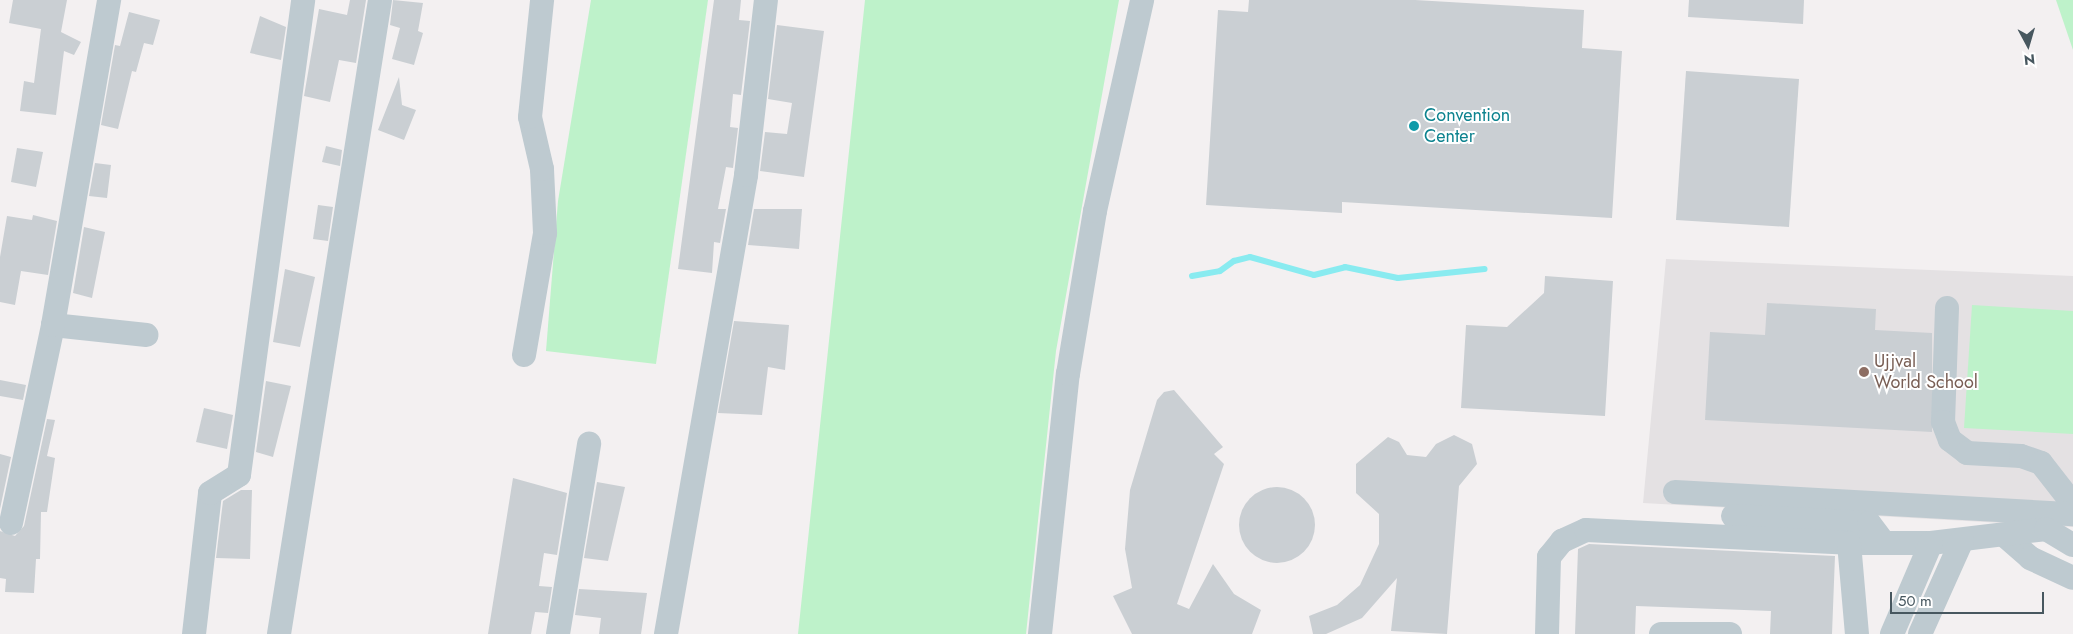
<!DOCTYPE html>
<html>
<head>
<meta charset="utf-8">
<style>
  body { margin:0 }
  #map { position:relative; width:2073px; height:634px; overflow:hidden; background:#f3f0f1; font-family:Jost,sans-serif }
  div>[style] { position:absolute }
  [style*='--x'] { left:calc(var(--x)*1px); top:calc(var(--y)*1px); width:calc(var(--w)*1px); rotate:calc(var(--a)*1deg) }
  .education>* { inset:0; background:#e4e1e3 }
  .green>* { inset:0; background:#bef2ca }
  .stream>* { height:6px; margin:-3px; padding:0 3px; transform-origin:3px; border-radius:3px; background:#89ebf0 }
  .building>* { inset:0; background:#cacfd3 }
  .round { border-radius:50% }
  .minor>* { height:24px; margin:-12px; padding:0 12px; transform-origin:12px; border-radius:12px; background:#becad0 }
  .dots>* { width:14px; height:14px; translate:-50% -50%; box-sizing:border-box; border:2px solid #fff; border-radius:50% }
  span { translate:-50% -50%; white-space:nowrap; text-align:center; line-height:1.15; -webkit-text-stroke:4px #fff; paint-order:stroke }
  .culture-label { font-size:18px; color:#0d838f }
  .left { translate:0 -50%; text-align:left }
  .education-label { font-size:18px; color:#785e54 }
  .north { position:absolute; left:2003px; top:20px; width:50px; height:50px; -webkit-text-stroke:4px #fff; paint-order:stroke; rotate:174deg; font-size:14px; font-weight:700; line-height:20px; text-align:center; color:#47575f }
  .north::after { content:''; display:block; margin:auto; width:18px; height:22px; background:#47575f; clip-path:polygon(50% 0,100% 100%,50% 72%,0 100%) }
  .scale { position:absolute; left:1890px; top:592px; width:154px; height:22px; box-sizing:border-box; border:2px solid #47575f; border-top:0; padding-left:6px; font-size:15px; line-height:18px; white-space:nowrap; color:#47575f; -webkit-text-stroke:4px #fff; paint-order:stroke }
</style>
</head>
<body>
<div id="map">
  <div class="education">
    <div style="clip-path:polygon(1666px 259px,2073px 276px,2073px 527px,1643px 503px)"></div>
  </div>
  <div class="green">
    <div style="clip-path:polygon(591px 0,708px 0,656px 364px,546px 351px,558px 201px)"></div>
    <div style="clip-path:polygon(865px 0,1119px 0,1056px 351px,1026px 634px,798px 634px)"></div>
    <div style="clip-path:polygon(2056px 0,2073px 0,2073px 50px)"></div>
    <div style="clip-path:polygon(1972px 305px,2073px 311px,2073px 434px,1964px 428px)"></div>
  </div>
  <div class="stream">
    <div style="--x:1192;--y:276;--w:28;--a:-10"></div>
    <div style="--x:1220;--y:271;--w:17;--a:-36"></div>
    <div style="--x:1234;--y:261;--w:16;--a:-14"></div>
    <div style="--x:1250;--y:257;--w:66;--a:15.7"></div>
    <div style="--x:1314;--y:275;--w:32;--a:-14"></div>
    <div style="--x:1345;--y:267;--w:54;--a:11.7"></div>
    <div style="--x:1398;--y:278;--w:87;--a:-5.9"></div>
  </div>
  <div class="building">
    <div style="clip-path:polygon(13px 0,67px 0,61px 32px,81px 42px,74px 55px,64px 51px,56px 115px,20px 111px,24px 81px,34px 83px,41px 29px,9px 23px)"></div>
    <div style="clip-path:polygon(350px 0,366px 0,356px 63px,339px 60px,330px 102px,304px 96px,319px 9px,347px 15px)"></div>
    <div style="clip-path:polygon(393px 0,423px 3px,418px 31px,423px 33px,414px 65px,392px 59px,400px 28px,390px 25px)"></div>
    <div style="clip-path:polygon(714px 0,741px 0,739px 20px,750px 21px,741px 95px,733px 94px,730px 127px,738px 128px,733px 168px,726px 167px,718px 209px,726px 209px,720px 243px,714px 242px,712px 273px,678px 269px)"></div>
    <div style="clip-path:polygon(1249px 0,1415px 0,1584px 10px,1582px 48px,1622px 51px,1612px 218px,1342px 202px,1342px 213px,1206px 205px,1218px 10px,1248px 12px)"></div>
    <div style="clip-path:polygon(1689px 0,1804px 0,1803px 24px,1688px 17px)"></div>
    <div style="clip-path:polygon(129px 12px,160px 20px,153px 45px,144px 43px,136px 72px,132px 71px,118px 129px,101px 125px,115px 45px,120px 46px)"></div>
    <div style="clip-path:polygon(260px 16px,286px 27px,281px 60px,250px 53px)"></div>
    <div style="clip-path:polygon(777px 25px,824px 31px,804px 177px,760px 171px,765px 132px,787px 134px,792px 103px,768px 99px)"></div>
    <div style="clip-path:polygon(1686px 71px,1799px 79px,1789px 227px,1676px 220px)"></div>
    <div style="clip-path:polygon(399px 77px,402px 105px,416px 110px,404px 140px,378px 130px)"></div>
    <div style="clip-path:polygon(326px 146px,342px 150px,340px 166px,322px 162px)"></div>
    <div style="clip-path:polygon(17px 148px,43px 152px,36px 187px,11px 182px)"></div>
    <div style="clip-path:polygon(95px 163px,111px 165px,107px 198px,89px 196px)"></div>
    <div style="clip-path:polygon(318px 205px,333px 207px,328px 241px,313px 239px)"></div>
    <div style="clip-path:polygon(754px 209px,802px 209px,799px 249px,748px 245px)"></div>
    <div style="clip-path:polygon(33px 215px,57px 221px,48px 275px,21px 271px,15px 305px,0 302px,0 257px,7px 216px,32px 220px)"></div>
    <div style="clip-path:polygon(84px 227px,105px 232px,92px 298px,73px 293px)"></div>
    <div style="clip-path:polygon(285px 269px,315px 277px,300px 347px,273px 342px)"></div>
    <div style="clip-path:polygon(1545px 276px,1613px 281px,1605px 416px,1461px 408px,1466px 325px,1507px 327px,1544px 293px)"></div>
    <div style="clip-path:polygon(1767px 303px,1876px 309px,1875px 330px,1932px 333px,1932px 432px,1705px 420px,1710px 332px,1765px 335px)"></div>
    <div style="clip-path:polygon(734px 321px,789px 325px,785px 370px,768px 367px,762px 415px,718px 413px)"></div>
    <div style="clip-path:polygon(0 380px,26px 385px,23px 400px,0 396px)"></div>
    <div style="clip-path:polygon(266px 381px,291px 386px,273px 457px,256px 452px)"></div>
    <div style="clip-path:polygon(1174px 390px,1223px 447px,1214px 454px,1224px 464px,1177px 604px,1189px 609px,1213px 564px,1234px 594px,1261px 610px,1252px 634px,1132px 634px,1113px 596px,1132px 588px,1125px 549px,1130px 490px,1157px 400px,1164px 392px)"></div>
    <div style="clip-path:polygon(204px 408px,233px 415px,227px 449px,196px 442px)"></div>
    <div style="clip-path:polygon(47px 419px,55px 420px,47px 456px,55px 458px,47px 512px,41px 512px,40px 559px,36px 559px,34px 593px,5px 592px,6px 579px,0 578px,0 531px,15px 536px,24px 526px)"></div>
    <div style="clip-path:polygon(1454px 435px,1472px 444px,1477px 464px,1459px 486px,1447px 634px,1391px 631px,1397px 578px,1362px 618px,1326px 634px,1313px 634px,1309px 616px,1337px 605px,1360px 585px,1379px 544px,1379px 514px,1356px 493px,1356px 464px,1388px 437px,1399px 442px,1407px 455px,1426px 457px,1436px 444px)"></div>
    <div style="clip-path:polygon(0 454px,11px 457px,0 509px)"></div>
    <div style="clip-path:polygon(513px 478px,567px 493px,557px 555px,544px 553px,539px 586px,552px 587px,548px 613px,535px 612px,531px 634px,488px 634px)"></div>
    <div style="clip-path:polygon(597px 482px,625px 487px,608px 561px,584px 558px)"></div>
    <div class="round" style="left:1239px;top:487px;width:76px;height:76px"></div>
    <div style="clip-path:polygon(241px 490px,252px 490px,250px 559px,216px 558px,223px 501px)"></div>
    <div style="clip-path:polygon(1589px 544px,1835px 556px,1832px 634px,1770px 634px,1771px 611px,1636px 606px,1635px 634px,1575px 634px,1578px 549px)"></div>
    <div style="clip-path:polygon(579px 589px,647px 593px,641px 634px,599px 634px,601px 618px,575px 615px)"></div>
  </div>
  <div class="minor">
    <div style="--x:1947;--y:308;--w:114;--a:92"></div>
    <div style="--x:1943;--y:422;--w:19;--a:69"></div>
    <div style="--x:1950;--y:440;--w:21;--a:37"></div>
    <div style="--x:1967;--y:453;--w:54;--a:3.2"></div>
    <div style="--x:2021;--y:456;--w:21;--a:19"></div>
    <div style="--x:2041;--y:463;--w:52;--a:52"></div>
    <div style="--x:53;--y:325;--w:94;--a:6.1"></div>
    <div style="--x:524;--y:355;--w:124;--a:-80.2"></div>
    <div style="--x:545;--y:233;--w:64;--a:-92.7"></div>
    <div style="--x:542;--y:169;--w:53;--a:-103"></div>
    <div style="--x:530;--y:117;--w:118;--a:-84.1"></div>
    <div style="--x:1675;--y:492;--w:399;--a:3.2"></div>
    <div style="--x:1733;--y:516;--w:136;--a:2.9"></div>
    <div style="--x:1869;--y:523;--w:25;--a:53"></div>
    <div style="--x:11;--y:523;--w:202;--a:-78"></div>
    <div style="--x:53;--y:325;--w:330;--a:-80.2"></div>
    <div style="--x:2004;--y:535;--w:35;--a:41"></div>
    <div style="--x:2030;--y:558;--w:47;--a:24.9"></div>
    <div style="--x:1849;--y:543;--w:82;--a:0"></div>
    <div style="--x:1931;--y:543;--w:116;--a:-6.9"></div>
    <div style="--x:2046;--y:529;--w:31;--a:31"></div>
    <div style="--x:194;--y:634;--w:142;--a:-83.5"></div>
    <div style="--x:210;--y:493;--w:34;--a:-32"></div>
    <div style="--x:239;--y:475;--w:479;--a:-82.3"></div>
    <div style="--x:279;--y:634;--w:642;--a:-80.95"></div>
    <div style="--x:558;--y:634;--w:193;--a:-80.7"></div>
    <div style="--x:666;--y:634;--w:466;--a:-80.1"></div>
    <div style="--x:746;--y:175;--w:176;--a:-83.5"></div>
    <div style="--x:1040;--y:634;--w:262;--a:-83.9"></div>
    <div style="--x:1068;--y:374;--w:165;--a:-80.6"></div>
    <div style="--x:1095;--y:211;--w:216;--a:-77.4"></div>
    <div style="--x:1547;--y:634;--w:77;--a:-88.5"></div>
    <div style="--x:1549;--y:557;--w:21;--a:-51"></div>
    <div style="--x:1562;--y:541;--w:26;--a:-25"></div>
    <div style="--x:1586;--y:530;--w:263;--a:2.8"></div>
    <div style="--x:1849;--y:543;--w:91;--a:85"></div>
    <div style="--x:1661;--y:634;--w:69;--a:0"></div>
    <div style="--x:1892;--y:634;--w:99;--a:-66.8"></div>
    <div style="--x:1920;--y:634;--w:103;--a:-65.9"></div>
  </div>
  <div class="dots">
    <div style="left:1414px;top:126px;background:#0f9aa8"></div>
    <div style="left:1864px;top:372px;background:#8d6e63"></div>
  </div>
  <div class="culture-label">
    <span class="left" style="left:1424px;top:126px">Convention<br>Center</span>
  </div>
  <div class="education-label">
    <span class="left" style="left:1874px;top:372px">Ujjval<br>World School</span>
  </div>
  <div class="north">N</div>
  <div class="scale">50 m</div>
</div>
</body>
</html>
